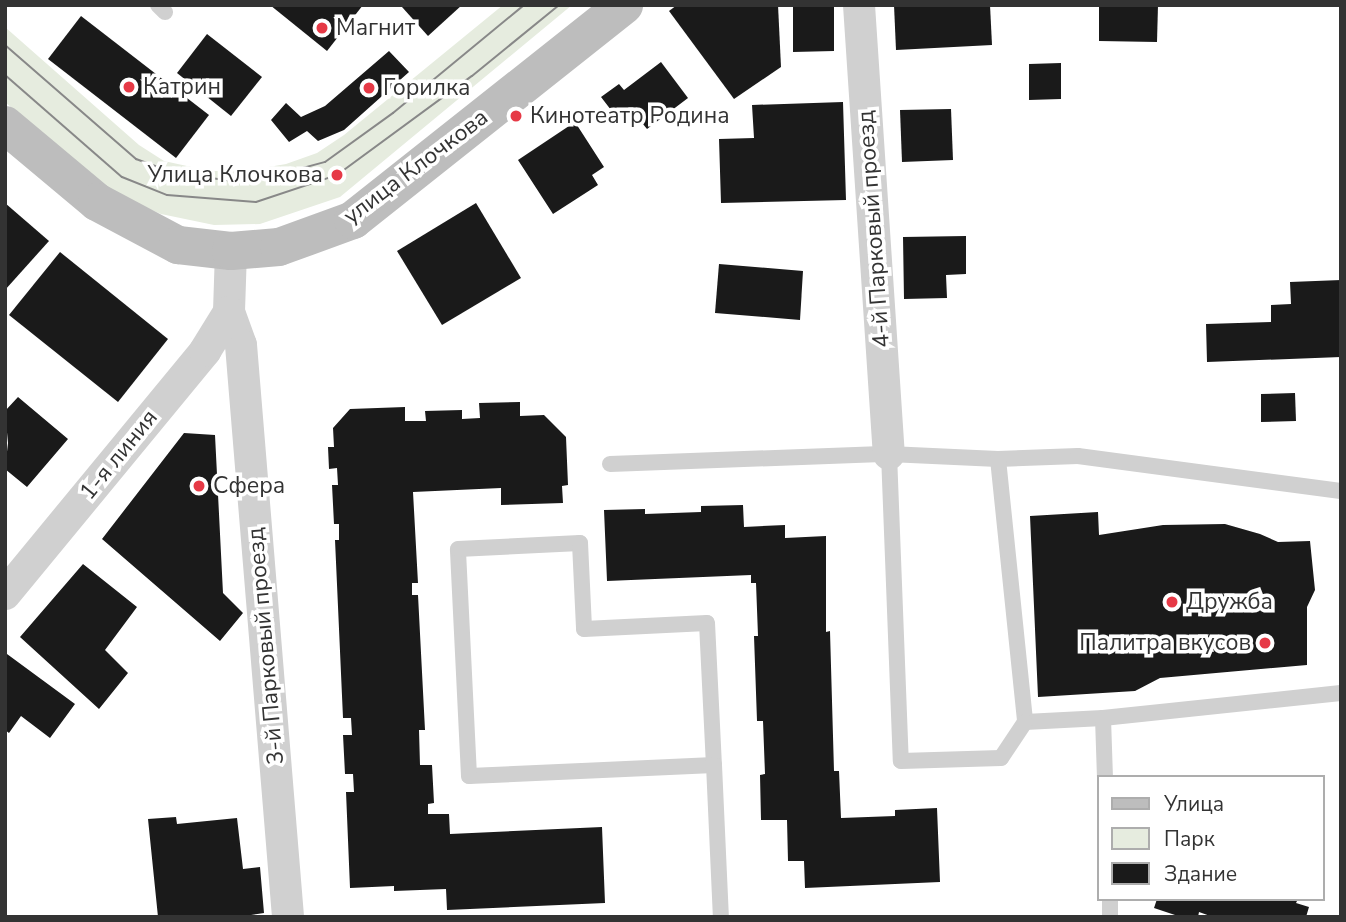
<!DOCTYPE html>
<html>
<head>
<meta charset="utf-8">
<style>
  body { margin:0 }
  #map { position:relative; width:1346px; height:922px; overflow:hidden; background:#fff; font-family:"Nunito Sans",sans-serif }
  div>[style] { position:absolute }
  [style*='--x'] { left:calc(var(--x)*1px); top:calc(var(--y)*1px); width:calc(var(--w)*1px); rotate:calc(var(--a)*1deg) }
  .green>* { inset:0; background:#e6ecdf }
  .building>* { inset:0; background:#1a1a1a }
  .lane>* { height:16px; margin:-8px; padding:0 8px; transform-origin:8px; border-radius:8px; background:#d0d0d0 }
  .street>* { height:32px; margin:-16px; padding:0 16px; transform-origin:16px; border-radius:16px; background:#d0d0d0 }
  .secondary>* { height:38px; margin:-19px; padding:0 19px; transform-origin:19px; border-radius:19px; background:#bdbdbd }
  .tram>* { height:2px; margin:-1px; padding:0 1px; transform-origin:1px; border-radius:1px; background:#888 }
  .dots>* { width:19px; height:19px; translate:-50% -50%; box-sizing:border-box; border:4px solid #fff; border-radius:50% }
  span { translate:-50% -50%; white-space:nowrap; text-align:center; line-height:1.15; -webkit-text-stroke:7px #fff; paint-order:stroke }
  .poi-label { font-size:23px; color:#333 }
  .left { translate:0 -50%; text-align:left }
  .right { translate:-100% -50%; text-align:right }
  .street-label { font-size:23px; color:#333 }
  .frame { position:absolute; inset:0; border:7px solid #333; pointer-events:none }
  .legend { position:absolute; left:1097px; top:775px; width:228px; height:126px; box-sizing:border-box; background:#fff; border:2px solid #adadad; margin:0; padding:9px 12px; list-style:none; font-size:21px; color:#333 }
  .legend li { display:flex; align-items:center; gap:14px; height:35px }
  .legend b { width:35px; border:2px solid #adadad }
</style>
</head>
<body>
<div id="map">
  <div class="green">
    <div style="clip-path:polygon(503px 5px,572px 5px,340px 197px,260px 224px,214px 225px,161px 214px,112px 193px,5px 102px,5px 27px,139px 145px,164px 161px,210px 171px,246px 171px,286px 164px,317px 153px,344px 135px)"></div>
  </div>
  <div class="building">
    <div style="clip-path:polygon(270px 5px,363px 5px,327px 51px)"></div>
    <div style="clip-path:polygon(404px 5px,462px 5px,428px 36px,402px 7px)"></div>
    <div style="clip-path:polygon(677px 5px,778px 5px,781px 67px,734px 99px,669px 11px)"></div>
    <div style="clip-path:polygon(793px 5px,834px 5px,834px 51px,793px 52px)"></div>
    <div style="clip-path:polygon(894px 5px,990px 5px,992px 45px,896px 50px)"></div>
    <div style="clip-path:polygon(1099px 5px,1158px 5px,1157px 42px,1099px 41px)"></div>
    <div style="clip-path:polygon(81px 16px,209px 115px,176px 158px,48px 59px)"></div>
    <div style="clip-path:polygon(207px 34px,262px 77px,231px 116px,177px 73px)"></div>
    <div style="clip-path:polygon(389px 51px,409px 72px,344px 130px,318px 141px,307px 131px,289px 142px,271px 120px,286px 103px,301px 117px,325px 106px)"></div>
    <div style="clip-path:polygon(661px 62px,688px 98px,647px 129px,634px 113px,621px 123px,601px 97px,619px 84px,624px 90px)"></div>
    <div style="clip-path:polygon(1061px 63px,1061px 99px,1029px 100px,1029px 64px)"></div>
    <div style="clip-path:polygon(843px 102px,846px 200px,721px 203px,719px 139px,754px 138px,752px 105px)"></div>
    <div style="clip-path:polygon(951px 109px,953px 160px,902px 162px,900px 110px)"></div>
    <div style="clip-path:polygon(575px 122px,604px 167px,592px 175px,598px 185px,553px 214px,518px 160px)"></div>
    <div style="clip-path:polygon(5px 203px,49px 241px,5px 290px)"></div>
    <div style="clip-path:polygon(476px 203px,521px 278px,442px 325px,397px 251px)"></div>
    <div style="clip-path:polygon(966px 236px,966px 274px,946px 275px,947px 298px,904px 299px,903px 237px)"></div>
    <div style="clip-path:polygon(60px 252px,168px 339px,118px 402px,9px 315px)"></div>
    <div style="clip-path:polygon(719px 264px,803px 271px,800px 320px,715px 313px)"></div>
    <div style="clip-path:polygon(1341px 280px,1341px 357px,1207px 362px,1206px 324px,1271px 322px,1271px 305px,1291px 304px,1290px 282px)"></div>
    <div style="clip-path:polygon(1295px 393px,1296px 421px,1261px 422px,1261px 394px)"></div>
    <div style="clip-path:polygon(18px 397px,68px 439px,27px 487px,5px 469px,8px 443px,5px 411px)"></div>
    <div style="clip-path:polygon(520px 402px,520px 416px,544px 415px,566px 437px,568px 485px,562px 486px,563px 503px,501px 505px,501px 488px,413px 492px,418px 583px,412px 583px,412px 595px,418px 595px,425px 730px,419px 730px,420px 765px,432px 765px,434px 803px,428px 804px,428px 814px,449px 814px,450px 834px,602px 827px,605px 903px,447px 910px,446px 889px,394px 891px,394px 886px,350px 888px,346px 792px,354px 792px,353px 774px,345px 774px,343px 735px,352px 735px,351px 718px,343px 718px,335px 540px,339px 540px,339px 524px,334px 524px,332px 485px,338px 485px,337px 468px,329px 469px,328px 447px,334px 447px,333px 428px,350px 409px,405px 407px,405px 421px,426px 421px,425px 411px,462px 410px,462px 419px,480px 418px,479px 403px)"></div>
    <div style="clip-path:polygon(184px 433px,215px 435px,223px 593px,243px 613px,220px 641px,102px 539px)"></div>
    <div style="clip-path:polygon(743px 505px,744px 527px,785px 525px,785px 538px,826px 536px,826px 632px,830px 631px,834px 771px,839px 771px,841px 818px,895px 816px,895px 810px,937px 808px,940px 882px,805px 888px,804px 861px,788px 861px,787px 820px,761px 820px,760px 775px,765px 774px,763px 721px,757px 721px,754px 636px,758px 636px,756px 583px,751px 583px,751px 575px,607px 581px,604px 510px,645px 509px,645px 514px,701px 512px,701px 506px)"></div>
    <div style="clip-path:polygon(1098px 512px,1099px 535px,1163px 525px,1225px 524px,1260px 534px,1278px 542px,1310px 541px,1315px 590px,1307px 607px,1307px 665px,1160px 678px,1135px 691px,1038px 697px,1030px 516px)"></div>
    <div style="clip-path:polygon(83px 564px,137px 607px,105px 650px,128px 673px,99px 709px,20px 637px)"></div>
    <div style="clip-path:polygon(7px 654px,75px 704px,50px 738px,21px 716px,9px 733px,5px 730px)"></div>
    <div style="clip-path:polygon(176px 817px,177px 824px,237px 818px,243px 869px,260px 867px,264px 913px,238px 917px,158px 917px,148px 819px)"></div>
    <div style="clip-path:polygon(1157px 899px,1298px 899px,1296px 903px,1309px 907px,1306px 917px,1213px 917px,1199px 912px,1198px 917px,1181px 917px,1154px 908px)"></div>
  </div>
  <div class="lane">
    <div style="--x:158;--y:5;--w:10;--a:45"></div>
    <div style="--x:889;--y:454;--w:109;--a:2.6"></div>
    <div style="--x:998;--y:459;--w:80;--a:-2.1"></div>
    <div style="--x:1078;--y:456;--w:265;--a:7.6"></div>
    <div style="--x:998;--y:459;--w:264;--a:84.1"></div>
    <div style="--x:1025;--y:722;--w:78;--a:-2.9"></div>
    <div style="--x:1103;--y:718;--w:239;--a:-6"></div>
    <div style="--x:610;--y:464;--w:279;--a:-2.1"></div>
    <div style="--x:889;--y:454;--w:307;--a:87.8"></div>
    <div style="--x:901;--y:761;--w:100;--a:-1.7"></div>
    <div style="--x:1001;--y:758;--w:43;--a:-56.3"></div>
    <div style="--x:1103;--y:718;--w:59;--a:88.1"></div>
    <div style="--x:714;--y:765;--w:245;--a:177.4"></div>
    <div style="--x:469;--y:776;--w:227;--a:-92.8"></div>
    <div style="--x:458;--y:549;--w:122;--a:-2.8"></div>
    <div style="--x:580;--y:543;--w:86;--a:87.3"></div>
    <div style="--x:584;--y:629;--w:123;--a:-2.8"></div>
    <div style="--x:707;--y:623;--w:142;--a:87.2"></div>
    <div style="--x:714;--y:765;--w:152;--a:87.4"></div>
    <div style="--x:1110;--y:899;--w:18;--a:90"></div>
  </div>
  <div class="street">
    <div style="--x:859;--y:5;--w:450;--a:86.2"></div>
    <div style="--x:231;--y:251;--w:61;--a:91.9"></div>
    <div style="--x:229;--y:312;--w:35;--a:70"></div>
    <div style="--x:241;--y:345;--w:574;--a:85.3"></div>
    <div style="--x:5;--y:594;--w:315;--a:-50.5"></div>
    <div style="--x:205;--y:351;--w:46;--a:-58.4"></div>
  </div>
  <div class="secondary">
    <div style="--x:5;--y:125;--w:120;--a:39.9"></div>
    <div style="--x:97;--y:202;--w:92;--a:28"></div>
    <div style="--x:178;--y:245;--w:53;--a:6.5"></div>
    <div style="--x:231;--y:251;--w:48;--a:-4.8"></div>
    <div style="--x:279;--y:247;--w:79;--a:-20"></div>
    <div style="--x:353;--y:220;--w:346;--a:-38.4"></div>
  </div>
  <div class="tram">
    <div style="--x:5;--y:45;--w:174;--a:41"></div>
    <div style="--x:136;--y:159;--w:40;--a:20.2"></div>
    <div style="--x:174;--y:173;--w:74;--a:7.8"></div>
    <div style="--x:247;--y:183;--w:81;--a:-15.1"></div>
    <div style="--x:325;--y:162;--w:84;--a:-35.8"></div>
    <div style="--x:393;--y:113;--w:170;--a:-39.5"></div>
    <div style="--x:5;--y:75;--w:155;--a:41.1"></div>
    <div style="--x:122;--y:177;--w:48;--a:21.8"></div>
    <div style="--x:167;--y:195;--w:89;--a:4.5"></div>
    <div style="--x:256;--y:202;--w:85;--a:-18.4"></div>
    <div style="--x:337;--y:175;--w:167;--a:-36.3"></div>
    <div style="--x:472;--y:76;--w:112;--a:-39.2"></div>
  </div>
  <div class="dots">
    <div style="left:322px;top:28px;background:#e63946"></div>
    <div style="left:129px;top:87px;background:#e63946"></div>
    <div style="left:369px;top:88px;background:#e63946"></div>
    <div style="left:516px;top:116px;background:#e63946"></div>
    <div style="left:337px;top:175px;background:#e63946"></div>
    <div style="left:199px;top:486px;background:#e63946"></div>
    <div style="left:1172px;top:602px;background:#e63946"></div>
    <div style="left:1265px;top:643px;background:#e63946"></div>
  </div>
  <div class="poi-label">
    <span class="left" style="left:336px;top:28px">Магнит</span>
    <span class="left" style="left:143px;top:87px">Катрин</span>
    <span class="left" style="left:383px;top:88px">Горилка</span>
    <span class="left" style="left:530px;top:116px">Кинотеатр Родина</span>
    <span class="right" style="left:323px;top:175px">Улица Клочкова</span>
    <span class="left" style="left:213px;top:486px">Сфера</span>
    <span class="left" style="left:1186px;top:602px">Дружба</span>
    <span class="right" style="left:1251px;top:643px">Палитра вкусов</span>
  </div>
  <div class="street-label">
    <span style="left:416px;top:167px;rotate:-37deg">улица Клочкова</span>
    <span style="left:874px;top:229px;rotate:-94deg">4-й Парковый проезд</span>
    <span style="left:119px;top:455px;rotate:-51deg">1-я линия</span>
    <span style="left:266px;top:646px;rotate:-95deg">3-й Парковый проезд</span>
  </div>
  <div class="frame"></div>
  <ul class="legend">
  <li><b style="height:9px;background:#bdbdbd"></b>Улица</li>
  <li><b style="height:19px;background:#e6ecdf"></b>Парк</li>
  <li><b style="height:19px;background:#1a1a1a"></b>Здание</li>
  </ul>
</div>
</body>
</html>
